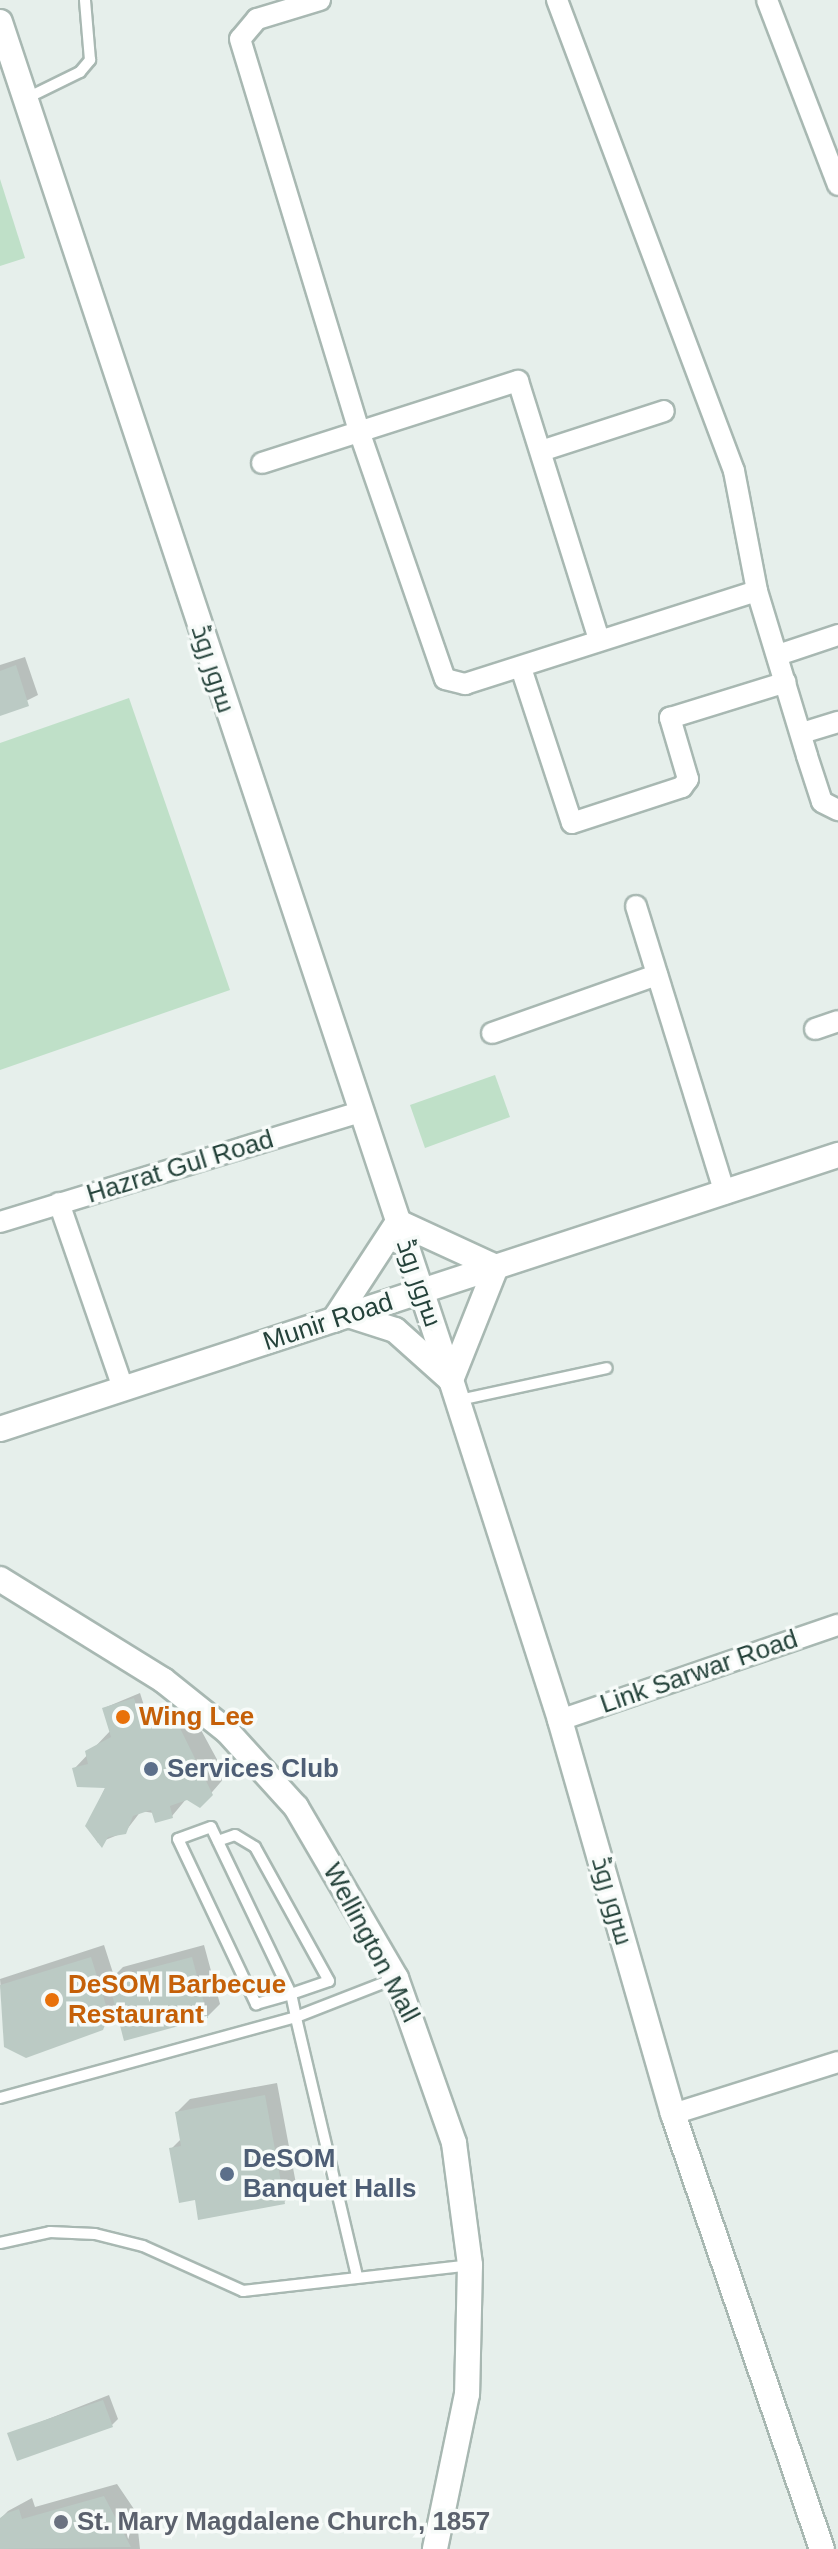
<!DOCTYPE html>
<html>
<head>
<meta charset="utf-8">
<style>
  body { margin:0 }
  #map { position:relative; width:838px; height:2549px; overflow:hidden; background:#e6efeb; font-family:Arial,Cairo,sans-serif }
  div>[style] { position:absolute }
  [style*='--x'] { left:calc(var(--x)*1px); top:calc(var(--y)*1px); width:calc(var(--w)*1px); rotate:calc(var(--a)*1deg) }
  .green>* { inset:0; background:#bfe0c8 }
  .shadow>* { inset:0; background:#0003 }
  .building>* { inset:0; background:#bbcac4 }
  .roads { filter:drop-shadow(2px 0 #a8b8b2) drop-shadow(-2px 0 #a8b8b2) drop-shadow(0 2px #a8b8b2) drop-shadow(0 -2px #a8b8b2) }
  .lane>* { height:10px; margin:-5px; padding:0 5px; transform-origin:5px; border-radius:5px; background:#fff }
  .street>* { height:20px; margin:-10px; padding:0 10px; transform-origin:10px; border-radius:10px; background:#fff }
  .secondary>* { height:24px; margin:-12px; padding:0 12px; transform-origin:12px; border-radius:12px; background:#fff }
  .dots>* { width:22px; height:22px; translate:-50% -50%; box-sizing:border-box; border:4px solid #f7fbf9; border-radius:50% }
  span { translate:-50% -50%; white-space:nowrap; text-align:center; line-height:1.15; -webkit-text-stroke:7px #f7fbf9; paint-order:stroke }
  .street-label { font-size:26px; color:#24423a }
  .food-label { font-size:26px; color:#c56008; font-weight:700 }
  .left { translate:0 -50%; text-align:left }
  .service-label { font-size:26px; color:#4e5e75; font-weight:700 }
  .worship-label { font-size:26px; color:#5b616d; font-weight:700 }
</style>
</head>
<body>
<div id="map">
  <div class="green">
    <div style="clip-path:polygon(0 179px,25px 258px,0 266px)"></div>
    <div style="clip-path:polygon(129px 698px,230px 990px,0 1070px,0 743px)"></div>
    <div style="clip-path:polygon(495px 1075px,510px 1117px,425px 1148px,410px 1105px)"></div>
  </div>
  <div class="shadow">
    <div style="clip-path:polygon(25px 657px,38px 695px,0 714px,0 665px)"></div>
    <div style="clip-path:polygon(140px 1693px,148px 1718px,188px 1706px,226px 1776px,200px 1806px,187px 1798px,172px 1816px,141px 1811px,125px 1832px,98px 1843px,87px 1826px,106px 1786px,74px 1769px,111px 1730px,104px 1708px)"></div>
    <div style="clip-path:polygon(104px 1945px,114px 1976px,123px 1967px,204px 1945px,220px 2004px,207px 2017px,118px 2009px,109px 2021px,112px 2005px,102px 2028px,6px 2046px,0 1979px)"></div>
    <div style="clip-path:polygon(277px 2083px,297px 2189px,284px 2202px,196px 2198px,171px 2149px,182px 2138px,177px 2112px,190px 2099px)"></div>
    <div style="clip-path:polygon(109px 2395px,118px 2419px,112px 2425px,10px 2434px)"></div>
    <div style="clip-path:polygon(117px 2484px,136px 2512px,140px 2549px,0 2549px,0 2519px,8px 2511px,32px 2498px,35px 2507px)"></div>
  </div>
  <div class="building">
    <div style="clip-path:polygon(16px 665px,29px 706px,0 716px,0 671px)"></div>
    <div style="clip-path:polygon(134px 1698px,143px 1727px,175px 1718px,213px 1795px,200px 1808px,187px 1800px,170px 1806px,173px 1818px,155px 1823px,151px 1810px,133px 1816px,126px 1834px,108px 1837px,102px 1848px,85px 1826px,105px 1788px,77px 1787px,72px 1768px,88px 1764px,85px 1751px,111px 1737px,102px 1708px)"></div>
    <div style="clip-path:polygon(91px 1957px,109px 2015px,103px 2030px,26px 2058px,4px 2047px,0 1985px)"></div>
    <div style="clip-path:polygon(192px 1957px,208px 2018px,124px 2041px,108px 1979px)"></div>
    <div style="clip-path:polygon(265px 2095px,285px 2204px,198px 2220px,195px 2200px,179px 2203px,169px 2148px,181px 2146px,175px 2112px)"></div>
    <div style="clip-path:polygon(103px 2400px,113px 2427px,17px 2461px,7px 2433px)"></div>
    <div style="clip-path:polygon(104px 2496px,131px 2547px,0 2549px,0 2518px,7px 2513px,19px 2509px,22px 2519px)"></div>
  </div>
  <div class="roads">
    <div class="lane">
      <div style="--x:27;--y:98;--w:59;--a:-26.1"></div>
      <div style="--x:80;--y:72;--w:16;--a:-50"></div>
      <div style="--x:90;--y:60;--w:60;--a:-94.8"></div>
      <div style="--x:459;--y:1400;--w:151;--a:-12.2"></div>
      <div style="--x:0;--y:2098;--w:307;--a:-15.3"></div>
      <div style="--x:296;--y:2017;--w:24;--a:-102"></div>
      <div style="--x:291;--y:1994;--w:185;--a:-115.6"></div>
      <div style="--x:211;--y:1827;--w:35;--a:160"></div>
      <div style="--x:178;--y:1839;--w:183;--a:64.7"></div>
      <div style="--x:256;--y:2004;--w:36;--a:-16"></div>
      <div style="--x:291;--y:1994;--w:40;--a:-18.9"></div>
      <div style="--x:329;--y:1981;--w:153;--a:-118.9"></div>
      <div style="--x:255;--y:1847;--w:23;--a:-149"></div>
      <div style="--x:235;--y:1835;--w:18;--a:161"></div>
      <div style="--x:0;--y:2243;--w:51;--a:-12.4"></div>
      <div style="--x:50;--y:2232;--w:45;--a:2.5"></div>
      <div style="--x:95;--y:2234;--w:49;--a:14"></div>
      <div style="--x:143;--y:2246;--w:110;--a:24.2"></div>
      <div style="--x:243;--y:2291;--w:228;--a:-6.5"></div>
      <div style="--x:357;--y:2276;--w:266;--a:-103.3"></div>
      <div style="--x:296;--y:2017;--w:107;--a:-21.3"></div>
    </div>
    <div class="street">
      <div style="--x:320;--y:0;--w:66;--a:163.2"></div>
      <div style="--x:257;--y:19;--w:26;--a:130"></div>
      <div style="--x:240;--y:39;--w:410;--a:73.1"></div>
      <div style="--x:359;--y:431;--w:262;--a:70.9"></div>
      <div style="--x:445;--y:679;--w:21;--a:14"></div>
      <div style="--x:465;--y:684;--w:306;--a:-17.7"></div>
      <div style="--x:557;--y:0;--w:503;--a:69.4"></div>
      <div style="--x:734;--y:471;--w:122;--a:79.1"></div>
      <div style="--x:757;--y:591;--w:172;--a:73.1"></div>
      <div style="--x:807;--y:756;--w:48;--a:71.9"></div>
      <div style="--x:822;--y:802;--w:18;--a:27"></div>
      <div style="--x:767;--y:0;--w:198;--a:69"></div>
      <div style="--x:541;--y:451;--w:129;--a:-18"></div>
      <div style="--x:262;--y:463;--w:269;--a:-17.8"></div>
      <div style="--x:518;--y:381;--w:271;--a:72.6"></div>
      <div style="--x:778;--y:655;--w:63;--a:-18.4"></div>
      <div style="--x:521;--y:668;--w:163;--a:71.8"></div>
      <div style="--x:572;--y:823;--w:116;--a:-18.1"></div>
      <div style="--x:682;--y:787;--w:10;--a:-53"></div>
      <div style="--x:688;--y:779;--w:64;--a:-106.4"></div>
      <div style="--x:670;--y:718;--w:121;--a:-17.2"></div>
      <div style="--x:802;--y:733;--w:38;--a:-17"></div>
      <div style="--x:636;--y:906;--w:301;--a:72.8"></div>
      <div style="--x:815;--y:1029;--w:24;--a:-19"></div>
      <div style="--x:492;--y:1033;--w:175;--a:-19.4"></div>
      <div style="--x:59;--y:1203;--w:196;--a:70.9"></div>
      <div style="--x:0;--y:1222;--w:376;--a:-17"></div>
      <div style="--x:560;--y:1720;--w:294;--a:-18.9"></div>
      <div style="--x:673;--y:2114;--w:173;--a:-17.5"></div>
    </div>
    <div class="secondary">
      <div style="--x:0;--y:22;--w:1431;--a:71.63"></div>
      <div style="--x:451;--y:1380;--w:357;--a:72.2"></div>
      <div style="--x:560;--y:1720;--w:410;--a:74"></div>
      <div style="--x:673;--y:2114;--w:460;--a:71.1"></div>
      <div style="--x:334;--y:1320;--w:117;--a:-56.9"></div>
      <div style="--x:398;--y:1222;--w:108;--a:24.7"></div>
      <div style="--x:496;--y:1267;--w:122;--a:111.7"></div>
      <div style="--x:451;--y:1380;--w:75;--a:-138.2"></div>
      <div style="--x:395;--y:1330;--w:49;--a:-162.3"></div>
      <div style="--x:0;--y:1429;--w:882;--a:-18.11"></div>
      <div style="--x:0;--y:1579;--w:192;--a:31.8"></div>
      <div style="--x:163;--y:1680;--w:82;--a:38.6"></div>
      <div style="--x:227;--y:1731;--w:103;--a:47.8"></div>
      <div style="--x:296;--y:1807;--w:198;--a:59.7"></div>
      <div style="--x:396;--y:1978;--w:175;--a:70.6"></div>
      <div style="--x:454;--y:2143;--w:123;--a:82.5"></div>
      <div style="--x:470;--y:2265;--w:129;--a:91.3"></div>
      <div style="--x:467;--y:2394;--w:158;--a:101.7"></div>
    </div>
  </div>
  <div class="dots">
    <div style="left:123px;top:1717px;background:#e8710a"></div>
    <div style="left:151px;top:1769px;background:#5c6f8a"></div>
    <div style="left:52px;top:2000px;background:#e8710a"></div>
    <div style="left:227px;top:2174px;background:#5c6f8a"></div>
    <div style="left:61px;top:2522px;background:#6b7280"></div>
  </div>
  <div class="street-label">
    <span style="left:213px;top:669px;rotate:72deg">سرور روڈ</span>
    <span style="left:180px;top:1167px;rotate:-17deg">Hazrat Gul Road</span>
    <span style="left:419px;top:1283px;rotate:71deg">سرور روڈ</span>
    <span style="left:328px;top:1322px;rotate:-18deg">Munir Road</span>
    <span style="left:699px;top:1672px;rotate:-19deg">Link Sarwar Road</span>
    <span style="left:612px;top:1901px;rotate:74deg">سرور روڈ</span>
    <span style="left:371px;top:1943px;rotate:62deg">Wellington Mall</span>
  </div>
  <div class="food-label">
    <span class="left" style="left:139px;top:1717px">Wing Lee</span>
    <span class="left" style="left:68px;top:2000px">DeSOM Barbecue<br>Restaurant</span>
  </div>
  <div class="service-label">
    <span class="left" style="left:167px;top:1769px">Services Club</span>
    <span class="left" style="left:243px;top:2174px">DeSOM<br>Banquet Halls</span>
  </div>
  <div class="worship-label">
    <span class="left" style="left:77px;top:2522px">St. Mary Magdalene Church, 1857</span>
  </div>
</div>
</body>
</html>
